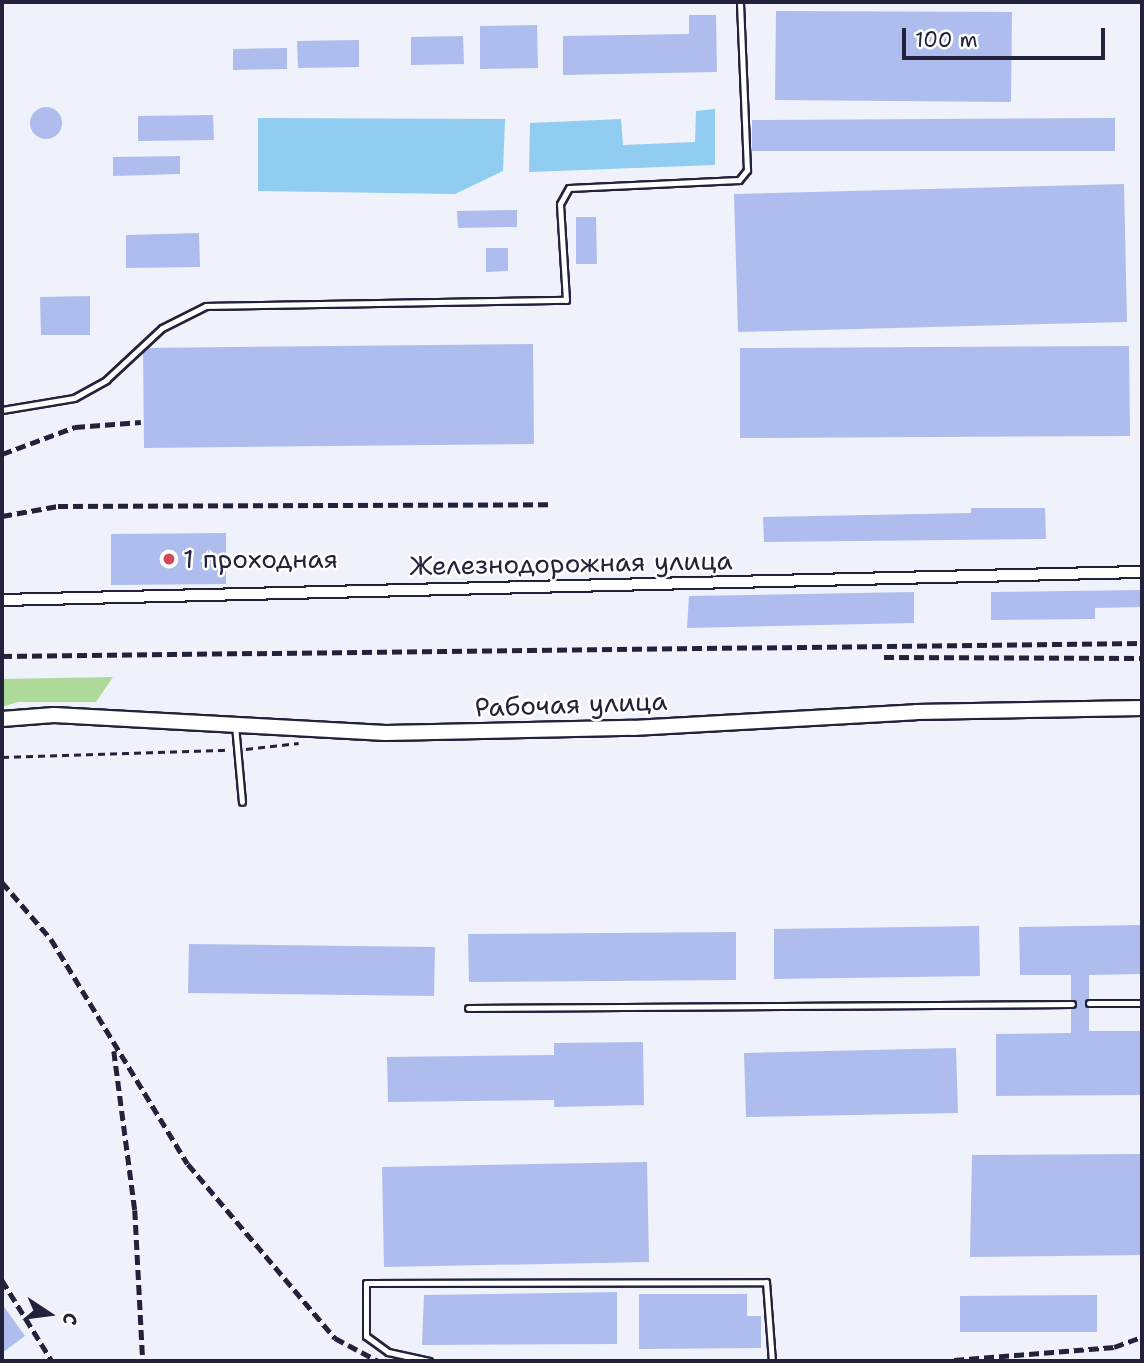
<!DOCTYPE html>
<html>
<head>
<meta charset="utf-8">
<style>
  body { margin:0 }
  #map { position:relative; width:1144px; height:1363px; overflow:hidden; background:#eff2fb; font-family:"Shantell Sans",sans-serif }
  div>[style] { position:absolute }
  [style*='--x'] { left:calc(var(--x)*1px); top:calc(var(--y)*1px); width:calc(var(--w)*1px); rotate:calc(var(--a)*1deg) }
  .green>* { inset:0; background:#adda98 }
  .water>* { inset:0; background:#91cdf1 }
  .building>* { inset:0; background:#aebded }
  .round { border-radius:50% }
  .path>* { height:2.5px; margin-top:-1.25px; transform-origin:0; background:repeating-linear-gradient(90deg,#22223b 0 7px,transparent 0 12px) }
  .roads { filter:drop-shadow(2px 0 #22223b) drop-shadow(-2px 0 #22223b) drop-shadow(0 2px #22223b) drop-shadow(0 -2px #22223b) }
  .service>* { height:5px; margin:-2.5px; padding:0 2.5px; transform-origin:2.5px; border-radius:2.5px; background:#fff }
  .minor>* { height:10px; margin:-5px; padding:0 5px; transform-origin:5px; border-radius:5px; background:#fff }
  .tertiary>* { height:14px; margin:-7px; padding:0 7px; transform-origin:7px; border-radius:7px; background:#fff }
  .rail>* { height:4.5px; margin-top:-2.25px; transform-origin:0; background:repeating-linear-gradient(90deg,#22223b 0 10px,transparent 0 15px) }
  .dots>* { width:19px; height:19px; translate:-50% -50%; box-sizing:border-box; border:4px solid #fff; border-radius:50% }
  span { translate:-50% -50%; white-space:nowrap; text-align:center; line-height:1.15; -webkit-text-stroke:5px #fff; paint-order:stroke }
  .poi-label { font-size:26px; color:#22223b }
  .left { translate:0 -50%; text-align:left }
  .street-label { font-size:26px; color:#22223b }
  .frame { position:absolute; inset:0; border:4px solid #22223b; pointer-events:none }
  .north { position:absolute; left:14px; top:1279px; width:70px; height:70px; -webkit-text-stroke:5px #fff; paint-order:stroke; rotate:103deg; font-size:19px; font-weight:700; line-height:28px; text-align:center; color:#22223b }
  .north::after { content:''; display:block; margin:auto; width:24px; height:32px; background:#22223b; clip-path:polygon(50% 0,100% 100%,50% 72%,0 100%) }
  .scale { position:absolute; left:902px; top:28px; width:203px; height:32px; box-sizing:border-box; border:4px solid #22223b; border-top:0; padding-left:9px; font-size:21px; line-height:24px; white-space:nowrap; color:#22223b; -webkit-text-stroke:5px #fff; paint-order:stroke }
</style>
</head>
<body>
<div id="map">
  <div class="green">
    <div style="clip-path:polygon(113px 677px,96px 702px,18px 702px,2px 707px,2px 679px)"></div>
  </div>
  <div class="water">
    <div style="clip-path:polygon(715px 109px,715px 165px,529px 172px,530px 123px,621px 119px,623px 145px,695px 142px,696px 111px)"></div>
    <div style="clip-path:polygon(258px 118px,505px 119px,503px 171px,455px 194px,258px 191px)"></div>
  </div>
  <div class="building">
    <div style="clip-path:polygon(776px 11px,1012px 12px,1011px 102px,775px 100px)"></div>
    <div style="clip-path:polygon(689px 15px,716px 15px,717px 72px,563px 75px,563px 36px,689px 34px)"></div>
    <div style="clip-path:polygon(537px 25px,538px 68px,480px 69px,480px 26px)"></div>
    <div style="clip-path:polygon(463px 36px,464px 64px,411px 65px,411px 37px)"></div>
    <div style="clip-path:polygon(359px 40px,359px 67px,298px 68px,297px 41px)"></div>
    <div style="clip-path:polygon(287px 48px,287px 69px,233px 70px,233px 49px)"></div>
    <div class="round" style="left:30px;top:107px;width:32px;height:32px"></div>
    <div style="clip-path:polygon(213px 115px,214px 140px,138px 141px,138px 116px)"></div>
    <div style="clip-path:polygon(1115px 118px,1115px 151px,752px 151px,752px 120px)"></div>
    <div style="clip-path:polygon(180px 156px,180px 174px,113px 176px,113px 157px)"></div>
    <div style="clip-path:polygon(1124px 184px,1127px 322px,738px 332px,734px 194px)"></div>
    <div style="clip-path:polygon(517px 210px,517px 227px,458px 228px,457px 211px)"></div>
    <div style="clip-path:polygon(576px 217px,596px 217px,597px 264px,576px 264px)"></div>
    <div style="clip-path:polygon(199px 233px,200px 267px,126px 268px,126px 235px)"></div>
    <div style="clip-path:polygon(486px 248px,508px 248px,508px 271px,486px 272px)"></div>
    <div style="clip-path:polygon(90px 296px,90px 335px,41px 335px,40px 297px)"></div>
    <div style="clip-path:polygon(533px 344px,534px 444px,144px 448px,143px 348px)"></div>
    <div style="clip-path:polygon(1129px 346px,1130px 436px,740px 438px,740px 348px)"></div>
    <div style="clip-path:polygon(971px 508px,1045px 508px,1046px 539px,764px 542px,763px 517px,971px 513px)"></div>
    <div style="clip-path:polygon(226px 533px,226px 584px,111px 585px,111px 534px)"></div>
    <div style="clip-path:polygon(1142px 590px,1142px 607px,1095px 608px,1095px 619px,991px 620px,991px 592px)"></div>
    <div style="clip-path:polygon(914px 592px,914px 623px,687px 628px,689px 596px)"></div>
    <div style="clip-path:polygon(1142px 925px,1142px 974px,1089px 975px,1089px 1031px,1142px 1031px,1142px 1095px,996px 1096px,996px 1034px,1071px 1033px,1071px 975px,1020px 975px,1019px 927px)"></div>
    <div style="clip-path:polygon(979px 926px,980px 976px,774px 979px,774px 929px)"></div>
    <div style="clip-path:polygon(736px 932px,736px 980px,469px 982px,468px 934px)"></div>
    <div style="clip-path:polygon(189px 944px,435px 947px,434px 996px,188px 993px)"></div>
    <div style="clip-path:polygon(643px 1042px,644px 1105px,554px 1107px,554px 1100px,388px 1102px,387px 1057px,554px 1055px,554px 1043px)"></div>
    <div style="clip-path:polygon(956px 1048px,958px 1113px,746px 1117px,744px 1053px)"></div>
    <div style="clip-path:polygon(1142px 1154px,1142px 1255px,970px 1257px,972px 1155px)"></div>
    <div style="clip-path:polygon(647px 1162px,649px 1262px,384px 1267px,382px 1167px)"></div>
    <div style="clip-path:polygon(617px 1292px,617px 1344px,422px 1345px,424px 1295px)"></div>
    <div style="clip-path:polygon(639px 1294px,747px 1294px,747px 1316px,761px 1316px,761px 1348px,639px 1349px)"></div>
    <div style="clip-path:polygon(1097px 1295px,1097px 1332px,960px 1332px,960px 1296px)"></div>
    <div style="clip-path:polygon(2px 1304px,25px 1336px,2px 1353px)"></div>
  </div>
  <div class="path">
    <div style="--x:246;--y:749;--w:53;--a:-6.5"></div>
    <div style="--x:2;--y:757;--w:227;--a:-1.8"></div>
  </div>
  <div class="roads">
    <div class="service">
      <div style="--x:2;--y:410;--w:73;--a:-9.5"></div>
      <div style="--x:74;--y:398;--w:37;--a:-29"></div>
      <div style="--x:106;--y:380;--w:76;--a:-42.9"></div>
      <div style="--x:162;--y:328;--w:49;--a:-26.6"></div>
      <div style="--x:206;--y:306;--w:360;--a:-1"></div>
      <div style="--x:566;--y:300;--w:96;--a:-93.6"></div>
      <div style="--x:560;--y:204;--w:18;--a:-61"></div>
      <div style="--x:569;--y:188;--w:170;--a:-2.7"></div>
      <div style="--x:739;--y:180;--w:13;--a:-51"></div>
      <div style="--x:747;--y:170;--w:168;--a:-92.4"></div>
      <div style="--x:235;--y:725;--w:77;--a:84.8"></div>
      <div style="--x:1089;--y:1003;--w:53;--a:0"></div>
      <div style="--x:468;--y:1008;--w:604;--a:-0.38"></div>
      <div style="--x:429;--y:1361;--w:42;--a:-167.6"></div>
      <div style="--x:388;--y:1352;--w:27;--a:-144"></div>
      <div style="--x:366;--y:1336;--w:53;--a:-90"></div>
      <div style="--x:366;--y:1283;--w:400;--a:-0.1"></div>
      <div style="--x:766;--y:1282;--w:79;--a:85.7"></div>
    </div>
    <div class="minor">
      <div style="--x:2;--y:600;--w:1140;--a:-1.41"></div>
    </div>
    <div class="tertiary">
      <div style="--x:2;--y:719;--w:52;--a:-4.4"></div>
      <div style="--x:54;--y:715;--w:332;--a:3.1"></div>
      <div style="--x:386;--y:733;--w:247;--a:-1.2"></div>
      <div style="--x:633;--y:728;--w:283;--a:-3.2"></div>
      <div style="--x:916;--y:712;--w:226;--a:-1"></div>
    </div>
  </div>
  <div class="rail">
    <div style="--x:2;--y:454;--w:78;--a:-20.3"></div>
    <div style="--x:75;--y:427;--w:66;--a:-4.3"></div>
    <div style="--x:2;--y:516;--w:57;--a:-10.1"></div>
    <div style="--x:58;--y:506;--w:494;--a:-0.2"></div>
    <div style="--x:2;--y:656;--w:1140;--a:-0.65"></div>
    <div style="--x:884;--y:657;--w:258;--a:0.2"></div>
    <div style="--x:2;--y:882;--w:75;--a:49.3"></div>
    <div style="--x:51;--y:939;--w:263;--a:58.7"></div>
    <div style="--x:188;--y:1164;--w:228;--a:49.8"></div>
    <div style="--x:335;--y:1338;--w:49;--a:28.1"></div>
    <div style="--x:114;--y:1051;--w:160;--a:82.5"></div>
    <div style="--x:135;--y:1210;--w:151;--a:87"></div>
    <div style="--x:2;--y:1280;--w:95;--a:58.3"></div>
    <div style="--x:954;--y:1360;--w:161;--a:-4.6"></div>
    <div style="--x:1114;--y:1347;--w:30;--a:-20"></div>
    <div style="--x:813;--y:1361;--w:146;--a:0"></div>
  </div>
  <div class="dots">
    <div style="left:169px;top:559px;background:#d1495b"></div>
  </div>
  <div class="poi-label">
    <span class="left" style="left:183px;top:559px">1 проходная</span>
  </div>
  <div class="street-label">
    <span style="left:571px;top:563px;rotate:-1deg">Железнодорожная улица</span>
    <span style="left:571px;top:704px;rotate:-2deg">Рабочая улица</span>
  </div>
  <div class="frame"></div>
  <div class="north">С</div>
  <div class="scale">100 m</div>
</div>
</body>
</html>
